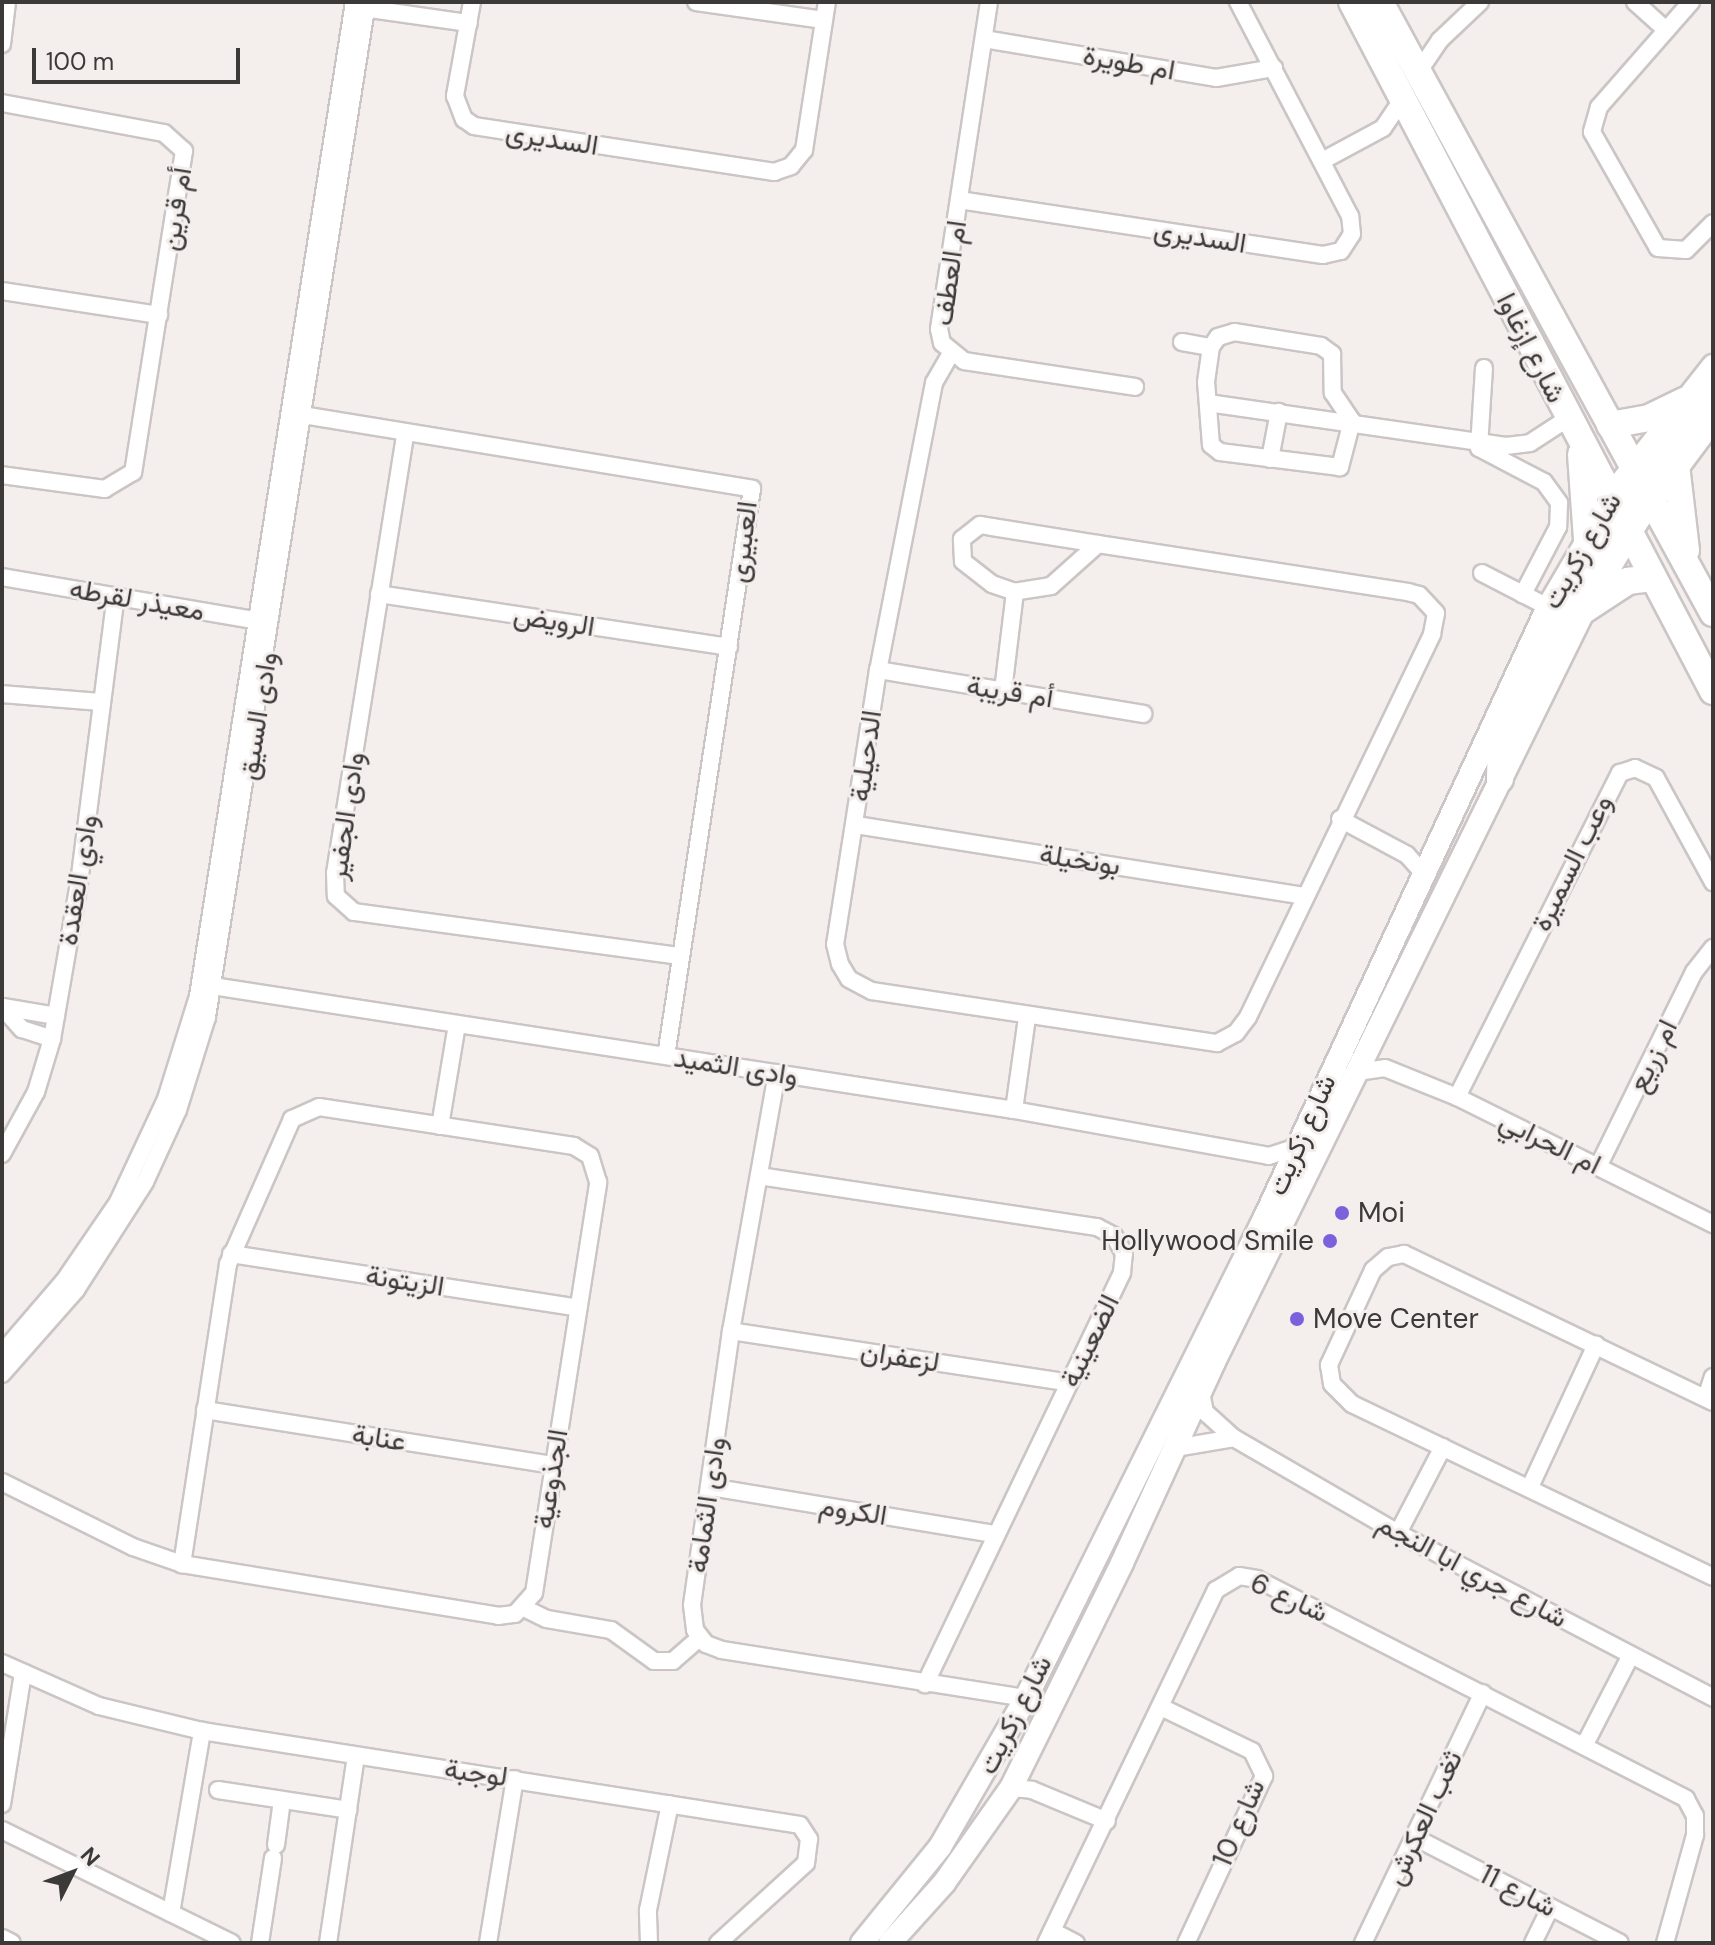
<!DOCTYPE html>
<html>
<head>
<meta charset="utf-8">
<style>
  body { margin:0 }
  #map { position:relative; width:1715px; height:1945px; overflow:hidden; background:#f4eeed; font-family:"DM Sans",Vazirmatn,sans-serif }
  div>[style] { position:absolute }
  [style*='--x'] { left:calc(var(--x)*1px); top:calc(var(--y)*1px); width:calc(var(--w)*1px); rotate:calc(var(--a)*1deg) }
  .roads { filter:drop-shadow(2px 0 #cbc5c5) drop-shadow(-2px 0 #cbc5c5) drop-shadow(0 2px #cbc5c5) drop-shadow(0 -2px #cbc5c5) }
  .minor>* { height:16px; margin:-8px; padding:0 8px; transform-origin:8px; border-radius:8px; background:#fff }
  .secondary>* { height:22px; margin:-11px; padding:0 11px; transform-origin:11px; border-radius:11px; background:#fff }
  .primary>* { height:26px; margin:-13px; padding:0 13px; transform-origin:13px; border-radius:13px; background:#fff }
  .dots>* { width:22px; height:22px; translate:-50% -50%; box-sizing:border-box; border:4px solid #f4eeed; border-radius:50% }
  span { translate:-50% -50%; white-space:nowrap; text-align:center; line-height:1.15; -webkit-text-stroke:6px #f4eeed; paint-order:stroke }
  .street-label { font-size:28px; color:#3c3a39 }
  .poi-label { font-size:28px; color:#3c3a39 }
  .left { translate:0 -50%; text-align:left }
  .right { translate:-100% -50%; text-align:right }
  .frame { position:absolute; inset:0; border:4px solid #3c3a39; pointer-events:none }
  .north { position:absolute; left:32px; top:1833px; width:80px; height:80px; -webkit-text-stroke:6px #f4eeed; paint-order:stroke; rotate:48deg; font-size:22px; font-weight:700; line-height:32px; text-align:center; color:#3c3a39 }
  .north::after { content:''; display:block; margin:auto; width:28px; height:36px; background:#3c3a39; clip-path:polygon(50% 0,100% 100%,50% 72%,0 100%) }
  .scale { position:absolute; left:32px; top:48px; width:208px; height:36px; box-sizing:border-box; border:4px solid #3c3a39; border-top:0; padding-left:10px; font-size:24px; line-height:28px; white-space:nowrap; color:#3c3a39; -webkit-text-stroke:6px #f4eeed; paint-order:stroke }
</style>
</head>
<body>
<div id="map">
  <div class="roads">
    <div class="minor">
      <div style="--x:472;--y:2;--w:96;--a:100.3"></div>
      <div style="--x:455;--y:96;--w:25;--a:69"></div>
      <div style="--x:464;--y:119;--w:12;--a:35"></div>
      <div style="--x:474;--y:126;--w:304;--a:8.7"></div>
      <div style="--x:774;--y:172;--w:18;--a:-19"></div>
      <div style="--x:791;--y:166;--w:21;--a:-51"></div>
      <div style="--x:804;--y:150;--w:150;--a:-81.2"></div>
      <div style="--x:696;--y:2;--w:129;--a:8"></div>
      <div style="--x:989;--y:2;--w:331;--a:98.7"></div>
      <div style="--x:939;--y:329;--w:14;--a:78"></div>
      <div style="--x:942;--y:343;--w:28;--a:39"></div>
      <div style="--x:964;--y:361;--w:173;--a:8.6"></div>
      <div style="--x:1635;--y:2;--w:42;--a:42.1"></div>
      <div style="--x:1691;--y:2;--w:140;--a:131.2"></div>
      <div style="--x:1599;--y:107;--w:26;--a:106"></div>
      <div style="--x:1592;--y:132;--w:133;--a:60.4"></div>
      <div style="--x:1658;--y:248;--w:28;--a:4"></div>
      <div style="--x:1686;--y:250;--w:38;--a:-45"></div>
      <div style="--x:356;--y:7;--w:114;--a:8.1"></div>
      <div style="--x:984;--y:39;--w:235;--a:9.5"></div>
      <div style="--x:1216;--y:78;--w:59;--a:-9.8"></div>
      <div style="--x:2;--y:44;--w:42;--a:-83.2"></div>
      <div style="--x:1417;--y:74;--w:41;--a:-55.9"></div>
      <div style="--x:1440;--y:40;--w:55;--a:-43.5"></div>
      <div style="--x:2;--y:103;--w:165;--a:10.5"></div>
      <div style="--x:164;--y:133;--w:27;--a:42"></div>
      <div style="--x:184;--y:151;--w:325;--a:99"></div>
      <div style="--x:133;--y:472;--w:33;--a:149"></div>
      <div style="--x:105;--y:489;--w:104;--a:-172.3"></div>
      <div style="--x:1322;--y:161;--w:69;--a:-28.4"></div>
      <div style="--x:1383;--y:128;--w:36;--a:-56"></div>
      <div style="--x:959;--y:200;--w:368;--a:8.6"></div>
      <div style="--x:1323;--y:255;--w:18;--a:-13"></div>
      <div style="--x:1341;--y:251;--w:20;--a:-57"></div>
      <div style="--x:1352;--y:234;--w:18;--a:-96"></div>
      <div style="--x:1350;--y:216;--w:242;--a:-117.6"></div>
      <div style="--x:2;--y:291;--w:159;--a:8.7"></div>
      <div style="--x:1234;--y:332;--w:88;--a:9.1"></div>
      <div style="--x:1321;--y:346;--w:14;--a:36"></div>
      <div style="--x:1332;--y:354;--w:39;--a:89"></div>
      <div style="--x:1333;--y:393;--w:34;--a:56"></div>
      <div style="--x:1352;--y:421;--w:48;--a:104.6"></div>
      <div style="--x:1340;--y:467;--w:121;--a:-172.9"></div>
      <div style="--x:1220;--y:452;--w:11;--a:-142"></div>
      <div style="--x:1211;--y:445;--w:63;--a:-94.5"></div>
      <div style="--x:1206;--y:382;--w:35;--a:-82"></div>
      <div style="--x:1211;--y:347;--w:12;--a:-55"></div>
      <div style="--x:1218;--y:337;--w:17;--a:-17"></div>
      <div style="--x:1182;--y:342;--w:29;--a:10"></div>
      <div style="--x:950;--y:355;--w:32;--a:120"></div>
      <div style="--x:934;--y:383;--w:292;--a:101"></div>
      <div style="--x:878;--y:670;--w:277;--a:98.9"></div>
      <div style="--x:835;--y:944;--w:21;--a:76"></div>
      <div style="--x:840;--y:964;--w:17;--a:59"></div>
      <div style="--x:849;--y:979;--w:26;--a:28"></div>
      <div style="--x:872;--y:991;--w:349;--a:8.6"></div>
      <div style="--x:1217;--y:1043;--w:21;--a:-28"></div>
      <div style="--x:1236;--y:1033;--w:20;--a:-53"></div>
      <div style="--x:1248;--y:1017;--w:425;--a:-64.3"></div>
      <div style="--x:1432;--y:634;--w:21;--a:-79"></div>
      <div style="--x:1436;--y:613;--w:25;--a:-133"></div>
      <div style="--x:1419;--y:595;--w:11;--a:-165"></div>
      <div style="--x:1408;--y:592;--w:314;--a:-171.2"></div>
      <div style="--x:1484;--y:368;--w:80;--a:93.6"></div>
      <div style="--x:1479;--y:448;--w:73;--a:27.6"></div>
      <div style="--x:1544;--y:482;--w:26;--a:54"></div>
      <div style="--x:1559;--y:503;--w:24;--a:92"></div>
      <div style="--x:1558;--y:527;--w:76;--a:117.6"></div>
      <div style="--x:1208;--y:403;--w:301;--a:8.2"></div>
      <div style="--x:1506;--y:446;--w:24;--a:-7"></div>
      <div style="--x:1530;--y:443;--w:44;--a:-33"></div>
      <div style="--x:296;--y:414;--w:462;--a:9.3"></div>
      <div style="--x:752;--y:489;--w:573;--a:98.62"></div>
      <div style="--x:405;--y:436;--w:443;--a:99.1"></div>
      <div style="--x:335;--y:873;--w:23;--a:88"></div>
      <div style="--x:336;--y:896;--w:24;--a:42"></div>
      <div style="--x:354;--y:912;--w:327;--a:7.7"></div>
      <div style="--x:1270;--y:459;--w:48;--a:-79.2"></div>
      <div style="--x:980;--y:525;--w:12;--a:9"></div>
      <div style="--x:992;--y:527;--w:107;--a:9.1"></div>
      <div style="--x:1098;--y:544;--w:63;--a:138.2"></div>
      <div style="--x:1051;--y:586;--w:36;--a:171"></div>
      <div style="--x:1015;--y:592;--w:24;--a:-161"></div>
      <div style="--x:992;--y:584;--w:37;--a:-142"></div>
      <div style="--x:963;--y:561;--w:22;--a:-93"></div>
      <div style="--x:962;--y:539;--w:23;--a:-38"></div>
      <div style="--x:1482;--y:573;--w:74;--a:27.3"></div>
      <div style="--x:2;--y:577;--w:268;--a:9.7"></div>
      <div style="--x:379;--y:594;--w:354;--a:8.6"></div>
      <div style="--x:878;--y:670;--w:269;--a:9.4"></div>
      <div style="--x:1003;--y:691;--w:100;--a:-83.1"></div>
      <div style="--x:2;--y:694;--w:100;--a:4.6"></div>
      <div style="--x:1340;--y:819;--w:76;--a:28.2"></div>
      <div style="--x:1407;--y:855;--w:25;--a:48"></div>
      <div style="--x:856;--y:825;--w:455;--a:9"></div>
      <div style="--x:206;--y:985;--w:818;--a:8.79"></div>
      <div style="--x:1014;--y:1110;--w:259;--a:10.2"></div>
      <div style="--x:1269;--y:1156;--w:28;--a:-18"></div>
      <div style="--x:2;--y:1007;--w:30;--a:48"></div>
      <div style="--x:22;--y:1029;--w:32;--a:18"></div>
      <div style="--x:3;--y:1007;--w:54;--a:9.6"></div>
      <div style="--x:1357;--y:1072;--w:28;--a:-8"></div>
      <div style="--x:1385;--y:1068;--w:78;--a:21.9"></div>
      <div style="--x:1457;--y:1097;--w:286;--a:26.4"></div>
      <div style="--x:777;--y:1073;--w:262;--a:100.1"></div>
      <div style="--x:731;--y:1331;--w:277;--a:98.1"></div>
      <div style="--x:692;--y:1605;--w:25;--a:83"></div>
      <div style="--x:695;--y:1630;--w:18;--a:52"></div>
      <div style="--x:706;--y:1644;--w:17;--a:21"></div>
      <div style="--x:722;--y:1650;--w:308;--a:9"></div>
      <div style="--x:1457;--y:1097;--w:363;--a:-63.3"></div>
      <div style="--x:1620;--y:773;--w:16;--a:-18"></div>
      <div style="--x:1635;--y:768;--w:23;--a:25"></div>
      <div style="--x:1656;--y:778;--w:119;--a:61.3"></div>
      <div style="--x:1014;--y:1110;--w:94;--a:-82"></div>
      <div style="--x:440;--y:1126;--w:103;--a:-80.5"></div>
      <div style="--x:2;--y:1154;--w:71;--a:-61.3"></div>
      <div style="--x:36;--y:1092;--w:55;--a:-73.2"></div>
      <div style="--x:52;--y:1039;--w:158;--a:-80.2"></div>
      <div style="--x:79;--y:883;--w:289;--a:-82.7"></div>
      <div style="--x:1598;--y:1167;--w:217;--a:-63.8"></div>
      <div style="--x:1694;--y:972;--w:31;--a:-52"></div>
      <div style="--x:759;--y:1176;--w:342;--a:8.6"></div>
      <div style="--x:1097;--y:1227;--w:19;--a:28"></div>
      <div style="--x:1114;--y:1236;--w:20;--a:60"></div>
      <div style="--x:1124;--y:1253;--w:20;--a:96"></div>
      <div style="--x:1122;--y:1273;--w:456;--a:115.6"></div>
      <div style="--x:231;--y:1254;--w:351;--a:8.8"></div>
      <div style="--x:731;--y:1331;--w:342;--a:8.7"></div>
      <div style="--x:2;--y:1353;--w:95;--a:-49.3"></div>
      <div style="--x:64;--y:1281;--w:96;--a:-55.6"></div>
      <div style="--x:118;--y:1202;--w:114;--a:-65"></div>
      <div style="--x:166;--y:1099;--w:108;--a:-72.7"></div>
      <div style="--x:198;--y:996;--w:1006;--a:-81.08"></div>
      <div style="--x:2;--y:1374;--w:112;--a:-48.6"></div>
      <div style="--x:76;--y:1290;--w:128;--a:-57.4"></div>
      <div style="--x:145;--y:1182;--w:79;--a:-65.4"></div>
      <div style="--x:178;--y:1110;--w:97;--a:-72.7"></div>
      <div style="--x:207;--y:1017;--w:1028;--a:-81.04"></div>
      <div style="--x:1201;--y:1392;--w:20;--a:79"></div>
      <div style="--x:1205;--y:1412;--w:39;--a:42"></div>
      <div style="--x:1234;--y:1438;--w:190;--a:30.1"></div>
      <div style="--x:1398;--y:1533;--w:356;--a:27.6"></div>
      <div style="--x:1706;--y:1398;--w:22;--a:-72"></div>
      <div style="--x:1713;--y:1402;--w:343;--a:-154.4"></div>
      <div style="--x:1404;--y:1254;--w:16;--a:169"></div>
      <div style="--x:1388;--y:1257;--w:20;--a:139"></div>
      <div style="--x:1373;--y:1270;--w:105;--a:114.9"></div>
      <div style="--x:1329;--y:1365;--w:19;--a:81"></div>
      <div style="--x:1332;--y:1384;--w:28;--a:45"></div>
      <div style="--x:1352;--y:1404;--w:400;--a:25.6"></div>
      <div style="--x:205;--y:1410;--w:353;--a:9"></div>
      <div style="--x:1175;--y:1448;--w:60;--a:-9.6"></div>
      <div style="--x:2;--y:1482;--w:146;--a:26.4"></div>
      <div style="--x:133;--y:1547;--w:52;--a:19.1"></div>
      <div style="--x:182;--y:1564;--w:320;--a:9.3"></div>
      <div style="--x:498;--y:1616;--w:17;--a:-7"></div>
      <div style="--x:515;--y:1614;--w:28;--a:-48"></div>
      <div style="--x:534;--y:1593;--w:416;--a:-81.1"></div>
      <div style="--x:598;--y:1182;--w:27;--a:-107"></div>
      <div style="--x:590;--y:1156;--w:19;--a:-148"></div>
      <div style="--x:574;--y:1146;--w:258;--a:-171.3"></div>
      <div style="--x:319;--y:1107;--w:30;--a:156"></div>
      <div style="--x:292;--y:1119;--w:158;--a:113.8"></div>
      <div style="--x:228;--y:1264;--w:304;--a:98.7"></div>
      <div style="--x:710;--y:1487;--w:289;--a:9.4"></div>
      <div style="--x:1530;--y:1487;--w:157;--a:-65.1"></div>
      <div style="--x:1398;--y:1533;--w:97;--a:-62.4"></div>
      <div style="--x:524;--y:1608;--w:25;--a:26"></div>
      <div style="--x:547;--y:1619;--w:65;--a:9.8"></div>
      <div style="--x:611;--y:1630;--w:53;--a:35.8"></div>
      <div style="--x:654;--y:1661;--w:19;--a:0"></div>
      <div style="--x:673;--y:1661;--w:35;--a:-41"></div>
      <div style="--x:2;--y:1663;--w:106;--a:23.9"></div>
      <div style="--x:99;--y:1706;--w:106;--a:13.6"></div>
      <div style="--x:202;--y:1731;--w:605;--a:8.93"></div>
      <div style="--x:800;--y:1825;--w:17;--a:57"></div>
      <div style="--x:809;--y:1839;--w:24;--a:97"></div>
      <div style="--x:806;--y:1863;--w:119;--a:137.7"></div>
      <div style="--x:1163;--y:1708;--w:99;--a:25.8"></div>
      <div style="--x:1252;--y:1751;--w:28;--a:64"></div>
      <div style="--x:1264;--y:1776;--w:184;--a:115"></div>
      <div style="--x:1584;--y:1746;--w:102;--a:-62.7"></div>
      <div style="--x:1011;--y:1788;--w:21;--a:5"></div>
      <div style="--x:1032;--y:1790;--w:81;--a:22.5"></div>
      <div style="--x:218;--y:1790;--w:132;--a:8.7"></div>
      <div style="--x:2;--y:1804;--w:133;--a:-80.9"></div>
      <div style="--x:2;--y:1830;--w:256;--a:26.2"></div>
      <div style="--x:1416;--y:1838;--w:229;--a:27.2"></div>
      <div style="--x:276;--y:1845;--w:45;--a:-82.4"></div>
      <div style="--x:171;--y:1913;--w:185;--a:-80.3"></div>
      <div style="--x:1052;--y:1931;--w:27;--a:27"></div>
      <div style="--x:2;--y:1938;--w:11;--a:27"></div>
      <div style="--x:260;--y:1943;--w:86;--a:-81.3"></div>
      <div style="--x:328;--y:1943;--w:189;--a:-81.5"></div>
      <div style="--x:488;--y:1943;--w:166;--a:-80.7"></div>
      <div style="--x:649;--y:1943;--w:33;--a:-92"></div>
      <div style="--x:648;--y:1910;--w:108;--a:-78.3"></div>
      <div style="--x:1046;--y:1943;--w:392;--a:-64.3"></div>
      <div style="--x:1216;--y:1590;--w:27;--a:-31"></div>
      <div style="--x:1239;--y:1576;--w:18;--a:9"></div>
      <div style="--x:1257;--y:1579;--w:482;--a:27.1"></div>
      <div style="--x:1686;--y:1799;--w:19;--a:62"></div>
      <div style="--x:1695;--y:1816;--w:19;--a:90"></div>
      <div style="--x:1695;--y:1835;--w:112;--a:105.5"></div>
      <div style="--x:1363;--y:1943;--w:277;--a:-64.4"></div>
      <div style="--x:1533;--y:1943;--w:39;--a:-64"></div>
    </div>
    <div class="secondary">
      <div style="--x:862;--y:1943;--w:124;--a:-50.9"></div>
      <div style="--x:940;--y:1847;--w:172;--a:-60"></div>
      <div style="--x:1026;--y:1698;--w:537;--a:-63.58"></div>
      <div style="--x:1265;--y:1217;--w:672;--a:-65.11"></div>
      <div style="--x:1548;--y:607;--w:144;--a:-59.5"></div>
      <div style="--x:1621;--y:483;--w:149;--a:-51.8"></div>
      <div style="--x:890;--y:1943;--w:81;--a:-48"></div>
      <div style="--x:944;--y:1883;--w:116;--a:-54.8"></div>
      <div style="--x:1011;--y:1788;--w:251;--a:-63.7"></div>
      <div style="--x:1122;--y:1563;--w:221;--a:-65.4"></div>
      <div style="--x:1214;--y:1362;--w:838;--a:-63.8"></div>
      <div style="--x:1584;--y:610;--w:106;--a:-58.9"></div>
      <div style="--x:1639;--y:519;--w:124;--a:-53.2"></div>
    </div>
    <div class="primary">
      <div style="--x:1352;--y:2;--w:778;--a:62.35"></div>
      <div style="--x:1380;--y:2;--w:696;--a:61.41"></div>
      <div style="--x:1610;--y:425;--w:40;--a:-10"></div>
      <div style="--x:1649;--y:418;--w:39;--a:-26"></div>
      <div style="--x:1581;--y:454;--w:85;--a:86"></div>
      <div style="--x:1676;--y:465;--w:86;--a:83.3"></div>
      <div style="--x:1635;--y:492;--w:129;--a:-52.9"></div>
      <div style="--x:1584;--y:610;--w:53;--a:-33.4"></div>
      <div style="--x:1628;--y:581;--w:25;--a:-7"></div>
      <div style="--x:1500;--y:779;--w:40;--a:-88.6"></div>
      <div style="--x:1501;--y:739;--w:256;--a:-62"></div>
      <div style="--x:1621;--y:513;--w:49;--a:-74.5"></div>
    </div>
  </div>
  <div class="dots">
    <div style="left:1342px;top:1213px;background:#7c61dc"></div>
    <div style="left:1330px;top:1241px;background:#7c61dc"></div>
    <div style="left:1297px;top:1319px;background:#7c61dc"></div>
  </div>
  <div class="street-label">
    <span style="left:1129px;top:63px;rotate:10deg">ام طويرة</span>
    <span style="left:552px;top:139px;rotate:9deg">السديرى</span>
    <span style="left:176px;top:209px;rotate:-81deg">أم قرين</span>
    <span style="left:1200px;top:237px;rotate:9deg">السديرى</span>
    <span style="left:950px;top:273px;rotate:-82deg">ام العطف</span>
    <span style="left:1531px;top:348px;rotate:63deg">شارع إزغاوا</span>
    <span style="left:743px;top:542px;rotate:-83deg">العبيرى</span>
    <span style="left:1582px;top:551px;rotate:-60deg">شارع زكريت</span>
    <span style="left:137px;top:600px;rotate:10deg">معيذر لقرطه</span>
    <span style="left:554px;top:621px;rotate:9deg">الرويض</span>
    <span style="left:1010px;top:692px;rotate:9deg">أم قريبة</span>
    <span style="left:258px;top:716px;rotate:-81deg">وادى السيق</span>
    <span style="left:866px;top:756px;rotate:-82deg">الدحيلية</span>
    <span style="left:346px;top:816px;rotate:-82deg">وادى الجفير</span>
    <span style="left:1080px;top:860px;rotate:9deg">بونخيلة</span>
    <span style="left:1572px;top:863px;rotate:-64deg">وعب السميرة</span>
    <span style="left:78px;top:880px;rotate:-81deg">وادي العقدة</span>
    <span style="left:1653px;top:1056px;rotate:-64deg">ام زريع</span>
    <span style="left:736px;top:1067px;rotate:9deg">وادى الثميد</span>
    <span style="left:1302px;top:1135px;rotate:-66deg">شارع زكريت</span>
    <span style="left:1550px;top:1143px;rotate:26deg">ام الحرابي</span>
    <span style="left:405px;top:1281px;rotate:9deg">الزيتونة</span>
    <span style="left:1090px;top:1341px;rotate:-64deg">الضعينية</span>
    <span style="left:900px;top:1357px;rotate:9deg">لزعفران</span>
    <span style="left:379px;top:1438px;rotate:9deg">عنابة</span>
    <span style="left:551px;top:1479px;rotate:-81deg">الجذوعية</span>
    <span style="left:707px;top:1505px;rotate:-82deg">وادى الثمامة</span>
    <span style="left:853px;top:1511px;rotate:9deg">الكروم</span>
    <span style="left:1472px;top:1571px;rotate:28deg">شارع جري ابا النجم</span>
    <span style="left:1289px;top:1598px;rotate:24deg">شارع 6</span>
    <span style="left:1015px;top:1715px;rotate:-63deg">شارع زكريت</span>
    <span style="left:476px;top:1773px;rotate:8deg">لوجبة</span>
    <span style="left:1424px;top:1818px;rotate:-65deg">ثغب العكرش</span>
    <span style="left:1239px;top:1823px;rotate:-67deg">شارع 10</span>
    <span style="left:1518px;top:1891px;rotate:27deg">شارع 11</span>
  </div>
  <div class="poi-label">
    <span class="left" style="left:1358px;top:1213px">Moi</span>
    <span class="right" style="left:1314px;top:1241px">Hollywood Smile</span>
    <span class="left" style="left:1313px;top:1319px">Move Center</span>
  </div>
  <div class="frame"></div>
  <div class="north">N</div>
  <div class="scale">100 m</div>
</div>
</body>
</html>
